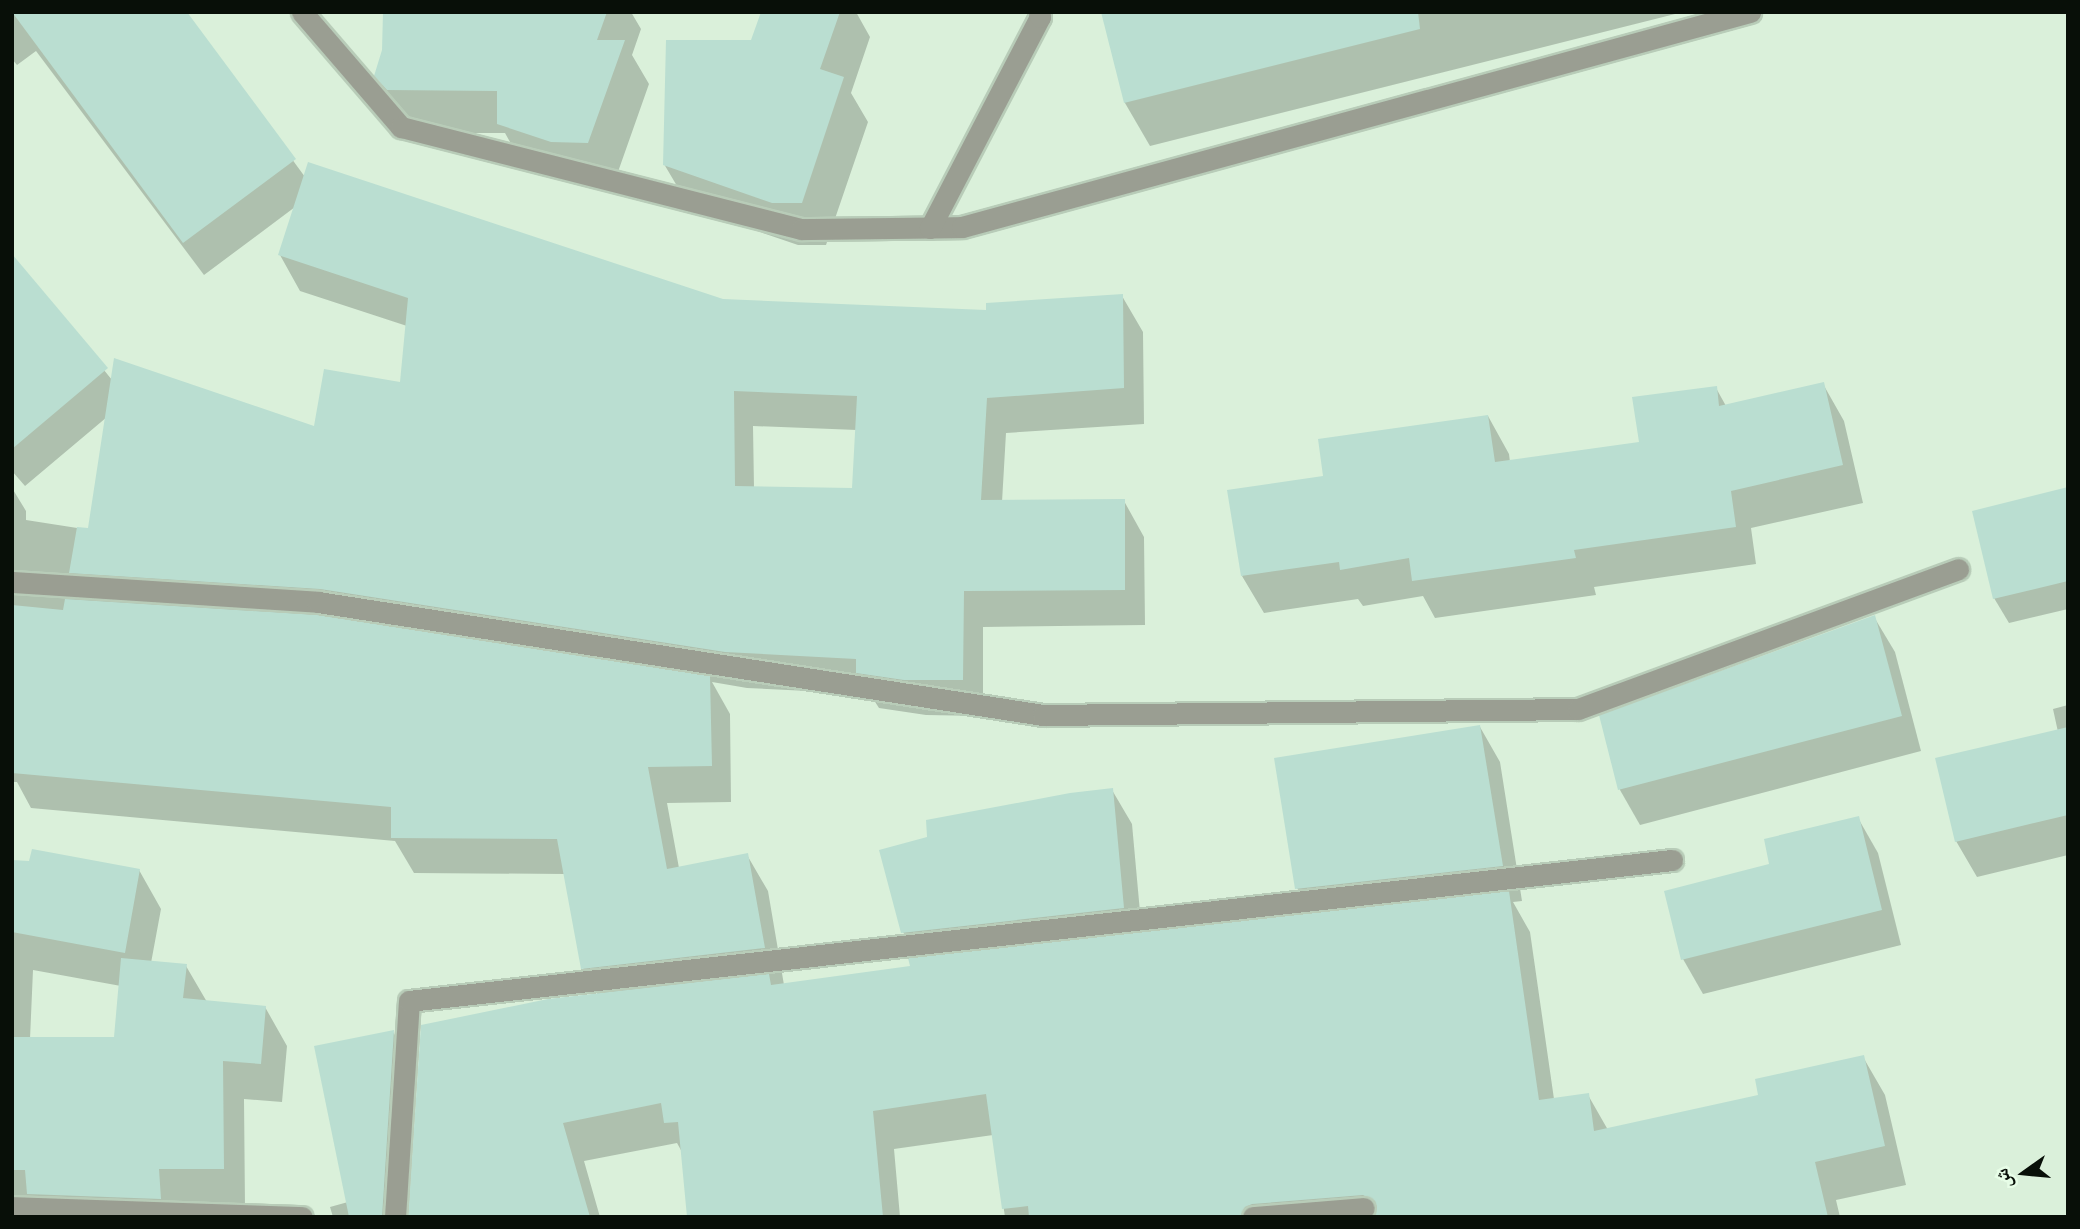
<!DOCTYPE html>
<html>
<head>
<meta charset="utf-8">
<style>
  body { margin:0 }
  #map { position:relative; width:2080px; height:1229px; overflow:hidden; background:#daf0da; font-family:"Roboto Serif","Noto Naskh Arabic",serif }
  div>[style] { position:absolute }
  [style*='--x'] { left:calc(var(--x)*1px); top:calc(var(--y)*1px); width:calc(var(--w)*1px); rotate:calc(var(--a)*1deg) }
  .shadow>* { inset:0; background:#0003 }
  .building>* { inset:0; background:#baded1 }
  .roads { filter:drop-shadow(2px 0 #b8ccb8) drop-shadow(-2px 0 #b8ccb8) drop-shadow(0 2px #b8ccb8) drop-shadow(0 -2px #b8ccb8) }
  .minor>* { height:21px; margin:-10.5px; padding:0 10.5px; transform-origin:10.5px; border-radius:10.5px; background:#9a9e92 }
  span { translate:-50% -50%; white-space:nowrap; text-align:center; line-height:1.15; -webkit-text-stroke:6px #e7fde7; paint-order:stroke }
  .frame { position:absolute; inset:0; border:14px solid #080f08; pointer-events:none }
  .north { position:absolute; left:1989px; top:1138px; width:70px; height:70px; -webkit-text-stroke:5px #e7fde7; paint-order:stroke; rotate:255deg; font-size:19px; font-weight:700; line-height:28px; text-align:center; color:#080f08 }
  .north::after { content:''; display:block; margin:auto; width:24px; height:32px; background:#080f08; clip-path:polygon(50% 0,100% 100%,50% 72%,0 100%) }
</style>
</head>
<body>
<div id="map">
  <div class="shadow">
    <div style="clip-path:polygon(evenodd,12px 12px,185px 12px,305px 177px,723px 301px,988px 312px,1122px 296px,1143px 332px,1144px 424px,1006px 433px,1002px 502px,1124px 501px,1144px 537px,1145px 625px,983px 627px,983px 716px,926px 715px,879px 708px,870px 694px,747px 688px,712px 682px,730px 714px,731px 802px,667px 803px,679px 868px,747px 855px,768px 891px,784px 985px,912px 967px,918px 959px,903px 932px,1112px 790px,1132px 824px,1142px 934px,1313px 915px,1297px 888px,1480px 727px,1500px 762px,1522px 901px,1513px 902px,1530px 932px,1554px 1099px,1588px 1095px,1608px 1130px,1760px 1097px,1863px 1057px,1885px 1095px,1906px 1185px,1836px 1200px,1840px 1217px,1005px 1217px,993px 1135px,894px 1149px,900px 1217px,689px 1217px,682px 1152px,677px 1143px,584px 1161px,600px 1217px,410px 1217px,598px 995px,583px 968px,565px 874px,414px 873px,395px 841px,31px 808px,17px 782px,12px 782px,12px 488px,26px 511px,26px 520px,90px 530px,107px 417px,25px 486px,12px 471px,12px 256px,112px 380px,316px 428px,402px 385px,407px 326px,300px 291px,280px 255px,295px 207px,204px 275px,36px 51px,17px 65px,12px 59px,12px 12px,753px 426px,857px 430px,854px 490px,754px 488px,753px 426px)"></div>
    <div style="clip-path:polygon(384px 12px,631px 12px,641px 29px,632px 55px,649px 84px,613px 186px,577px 185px,524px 167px,505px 133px,413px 133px,401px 119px,376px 75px,384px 51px)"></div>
    <div style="clip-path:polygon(763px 12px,856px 12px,870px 37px,851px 93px,868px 122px,826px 245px,798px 245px,690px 208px,664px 164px,752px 42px)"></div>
    <div style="clip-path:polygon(1103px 12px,1683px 12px,1150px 146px,1125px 103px)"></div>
    <div style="clip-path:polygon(1823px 384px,1844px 421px,1863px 503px,1751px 528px,1756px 564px,1594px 587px,1596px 595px,1435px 618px,1423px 596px,1363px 606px,1358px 599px,1264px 613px,1242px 576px,1325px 478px,1488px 416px,1509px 454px,1510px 462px,1641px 444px,1716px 388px,1726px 406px)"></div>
    <div style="clip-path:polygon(2068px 489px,2068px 609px,2009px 623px,1994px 598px)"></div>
    <div style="clip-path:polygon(1874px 617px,1895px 652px,1921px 751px,1640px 825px,1620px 790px,1601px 717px)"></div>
    <div style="clip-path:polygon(2068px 705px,2068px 855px,1977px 877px,1956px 841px,2058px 732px,2053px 709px)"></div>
    <div style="clip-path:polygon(1858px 818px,1878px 853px,1901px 945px,1703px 994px,1683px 959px,1772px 865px)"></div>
    <div style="clip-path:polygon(evenodd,12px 862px,139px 870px,161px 909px,151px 963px,186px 966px,207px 1002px,265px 1007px,287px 1046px,282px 1102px,244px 1099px,245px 1207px,12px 1217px,12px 862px,33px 970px,121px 986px,116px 1039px,30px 1039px,33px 970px)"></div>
    <div style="clip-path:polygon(393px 1032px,415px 1070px,406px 1217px,333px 1217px,330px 1207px,348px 1202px)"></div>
  </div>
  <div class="building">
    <div style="clip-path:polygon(12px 12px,187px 12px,296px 159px,183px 243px)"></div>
    <div style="clip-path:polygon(383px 12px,607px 12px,597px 40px,625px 40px,588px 143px,551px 142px,497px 124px,497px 91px,387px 90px,374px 76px,382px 50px)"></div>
    <div style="clip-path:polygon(761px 12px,840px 12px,820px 69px,844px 77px,802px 203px,772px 203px,663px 165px,666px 40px,751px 40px)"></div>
    <div style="clip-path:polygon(1101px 12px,1418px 12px,1420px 29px,1124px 103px)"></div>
    <div style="clip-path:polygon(evenodd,308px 162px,723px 299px,986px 310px,986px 303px,1123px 294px,1124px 388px,987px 398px,981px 500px,1125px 499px,1125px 590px,964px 591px,963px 680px,904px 680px,856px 673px,856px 659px,725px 652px,320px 589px,69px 573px,77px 527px,88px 528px,114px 358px,314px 426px,324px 369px,400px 382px,408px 298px,278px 255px,308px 162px,734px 391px,857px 396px,852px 488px,735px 486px,734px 391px)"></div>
    <div style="clip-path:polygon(12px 254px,108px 368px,12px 449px)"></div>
    <div style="clip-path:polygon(1824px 382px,1843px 465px,1731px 491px,1736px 527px,1574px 550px,1576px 558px,1412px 581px,1409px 558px,1340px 570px,1339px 562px,1241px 576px,1227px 490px,1323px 476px,1318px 439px,1488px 415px,1495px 462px,1639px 442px,1632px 397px,1717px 386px,1719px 406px)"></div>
    <div style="clip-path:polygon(2068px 487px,2068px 581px,1993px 599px,1972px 511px)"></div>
    <div style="clip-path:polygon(65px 599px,317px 615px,710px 676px,712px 766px,648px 767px,667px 869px,748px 853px,765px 948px,581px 969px,557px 839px,391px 838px,391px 807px,12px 773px,12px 605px,63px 610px)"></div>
    <div style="clip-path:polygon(1875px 615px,1902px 716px,1618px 790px,1599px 715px)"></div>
    <div style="clip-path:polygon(1480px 725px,1503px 866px,1295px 889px,1274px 758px)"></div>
    <div style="clip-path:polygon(2068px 727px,2068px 815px,1955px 842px,1935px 758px)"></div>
    <div style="clip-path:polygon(1113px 788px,1124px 908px,901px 933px,879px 850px,927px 837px,926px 820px,1070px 793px)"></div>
    <div style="clip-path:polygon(1859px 816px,1882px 910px,1681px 960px,1664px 891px,1769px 864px,1764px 839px)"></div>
    <div style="clip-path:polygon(32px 849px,140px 869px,125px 953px,12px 932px,12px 860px,29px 861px)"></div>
    <div style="clip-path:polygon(1509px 891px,1539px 1100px,1589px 1093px,1594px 1131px,1758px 1095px,1755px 1079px,1864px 1055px,1885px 1146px,1815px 1162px,1828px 1217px,1373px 1217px,1377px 1208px,1375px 1201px,1363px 1195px,1252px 1204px,1245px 1207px,1240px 1217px,1029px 1217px,1028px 1206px,1002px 1209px,986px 1094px,873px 1111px,883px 1217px,687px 1217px,678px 1122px,664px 1123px,661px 1103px,563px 1123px,590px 1217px,408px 1217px,421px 1025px,548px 999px,769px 974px,771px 985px,910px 966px,908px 958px)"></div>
    <div style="clip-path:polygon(121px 958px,187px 964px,183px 998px,266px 1006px,261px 1064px,223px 1061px,224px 1169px,159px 1169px,161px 1199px,27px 1194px,25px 1170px,12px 1170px,12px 1037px,114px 1037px)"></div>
    <div style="clip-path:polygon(394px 1030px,382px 1217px,349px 1217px,314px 1046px)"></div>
  </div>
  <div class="roads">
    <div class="minor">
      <div style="--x:302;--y:12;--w:152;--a:49.3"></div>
      <div style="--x:401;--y:127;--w:413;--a:14.3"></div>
      <div style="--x:801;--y:229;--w:161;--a:-0.7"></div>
      <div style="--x:962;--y:227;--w:817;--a:-15.26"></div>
      <div style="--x:930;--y:228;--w:238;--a:-62.5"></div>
      <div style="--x:1040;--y:17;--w:5;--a:-101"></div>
      <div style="--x:12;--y:582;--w:307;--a:3.7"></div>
      <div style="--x:318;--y:602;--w:734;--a:8.86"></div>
      <div style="--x:1043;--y:715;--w:535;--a:-0.64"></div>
      <div style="--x:1578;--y:709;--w:405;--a:-20.2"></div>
      <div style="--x:12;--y:1207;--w:290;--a:2"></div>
      <div style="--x:395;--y:1217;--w:216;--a:-86.3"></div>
      <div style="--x:409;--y:1001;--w:1271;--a:-6.37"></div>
      <div style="--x:1253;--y:1217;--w:111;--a:-4.6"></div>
    </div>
  </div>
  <div class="frame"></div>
  <div class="north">ش</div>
</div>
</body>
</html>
